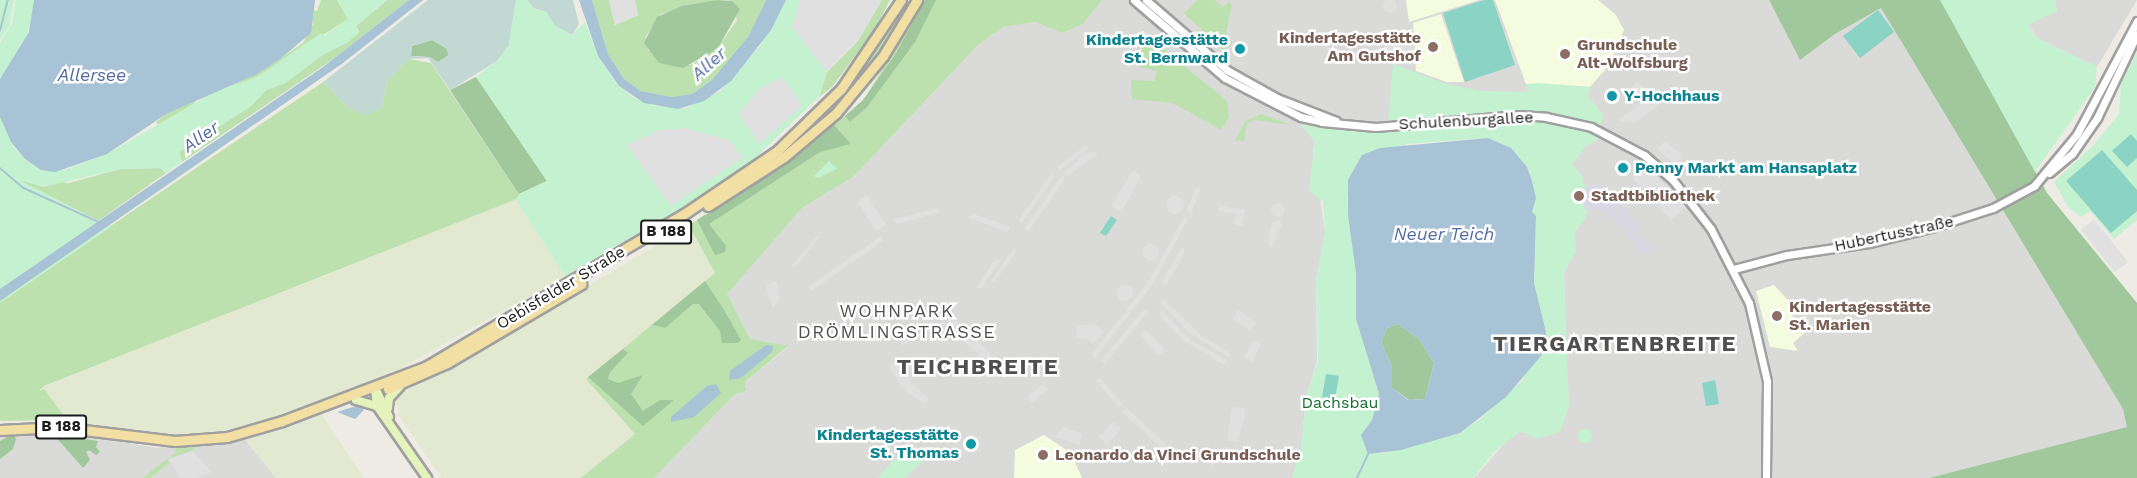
<!DOCTYPE html>
<html>
<head>
<meta charset="utf-8">
<style>
  body { margin:0 }
  #map { position:relative; width:2137px; height:478px; overflow:hidden; background:#edebe3; font-family:"Work Sans",sans-serif }
  div>[style] { position:absolute }
  [style*='--x'] { left:calc(var(--x)*1px); top:calc(var(--y)*1px); width:calc(var(--w)*1px); rotate:calc(var(--a)*1deg) }
  .residential>* { inset:0; background:#dadad9 }
  .education>* { inset:0; background:#f5fbde }
  .farmland>* { inset:0; background:#e3e9d0 }
  .grass>* { inset:0; background:#bde1ae }
  .forest>* { inset:0; background:#a1c79d }
  .wetland>* { inset:0; background:#c2d9d3 }
  .park>* { inset:0; background:#c4f2d1 }
  .round { border-radius:50% }
  .pitch>* { inset:0; background:#8ad3c5 }
  .parking>* { inset:0; background:#e0e0e0 }
  .plaza>* { inset:0; background:#dad8e2 }
  .water>* { inset:0; background:#a8c2d6 }
  .stream>* { height:1.5px; margin:-0.75px; padding:0 0.75px; transform-origin:0.75px; border-radius:0.75px; background:#a8c2d6 }
  .roads { filter:drop-shadow(2px 0 #a0a0a0) drop-shadow(-2px 0 #a0a0a0) drop-shadow(0 2px #a0a0a0) drop-shadow(0 -2px #a0a0a0) }
  .tertiary>* { height:7px; margin:-3.5px; padding:0 3.5px; transform-origin:3.5px; border-radius:3.5px; background:#fff }
  .secondary>* { height:8px; margin:-4px; padding:0 4px; transform-origin:4px; border-radius:4px; background:#e4f2bc }
  .primary>* { height:9px; margin:-4.5px; padding:0 4.5px; transform-origin:4.5px; border-radius:4.5px; background:#f1dfa4 }
  .dots>* { width:16px; height:16px; translate:-50% -50%; box-sizing:border-box; border:3px solid #fff; border-radius:50% }
  span { translate:-50% -50%; white-space:nowrap; text-align:center; line-height:1.15; -webkit-text-stroke:5px #fff; paint-order:stroke }
  .shield-label span { padding:2px 4px; background:#fff; border:2px solid; border-radius:4px; -webkit-text-stroke-width:0 }
  .shield-label { font-size:15px; color:#1c1c1c; font-weight:700 }
  .education-label { font-size:16px; color:#785e54; font-weight:700 }
  .right { translate:-100% -50%; text-align:right }
  .left { translate:0 -50%; text-align:left }
  .culture-label { font-size:16px; color:#0d838f; font-weight:700 }
  .street-label { font-size:16px; color:#1c1c1c }
  .park-label { font-size:16px; color:#176d30 }
  .water-label { font-size:18px; color:#546ba1; font-style:italic }
  .neighbourhood-label { font-size:18px; color:#4f4f4f; letter-spacing:1.5px }
  .district-label { font-size:22px; color:#4f4f4f; font-weight:700; letter-spacing:1.5px }
</style>
</head>
<body>
<div id="map">
  <div class="residential">
    <div style="clip-path:polygon(1102px 0,1769px 0,1800px 60px,1835px 34px,1881px 8px,2123px 409px,2128px 427px,1929px 478px,1474px 478px,1516px 430px,1524px 433px,1565px 315px,1564px 272px,1575px 252px,1575px 232px,1584px 219px,1583px 177px,1572px 164px,1585px 146px,1598px 139px,1451px 123px,1387px 131px,1301px 125px,1315px 141px,1313px 151px,1325px 232px,1316px 281px,1317px 361px,1306px 398px,1301px 450px,1292px 478px,654px 478px,735px 394px,746px 391px,745px 382px,788px 347px,750px 339px,726px 294px,802px 208px,853px 177px,978px 45px,1003px 27px,1035px 22px,1063px 33px,1083px 24px)"></div>
    <div style="clip-path:polygon(2055px 0,2137px 0,2097px 67px,2037px 38px,2028px 24px,2057px 11px)"></div>
    <div style="clip-path:polygon(28px 431px,60px 432px,158px 448px,244px 438px,276px 478px,0 478px,0 435px)"></div>
  </div>
  <div class="education">
    <div style="clip-path:polygon(1406px 0,1479px 0,1409px 22px)"></div>
    <div style="clip-path:polygon(1495px 0,1598px 0,1616px 15px,1624px 30px,1610px 64px,1590px 87px,1526px 84px)"></div>
    <div style="clip-path:polygon(1441px 14px,1464px 82px,1447px 82px,1416px 71px,1413px 23px)"></div>
    <div style="clip-path:polygon(1774px 285px,1796px 309px,1790px 314px,1808px 330px,1793px 343px,1798px 351px,1770px 347px,1756px 291px)"></div>
    <div style="clip-path:polygon(1044px 435px,1071px 453px,1082px 478px,1014px 478px,1015px 450px)"></div>
  </div>
  <div class="farmland">
    <div style="clip-path:polygon(517px 199px,565px 276px,399px 369px,278px 417px,211px 434px,155px 435px,67px 420px,40px 388px)"></div>
    <div style="clip-path:polygon(689px 225px,715px 273px,586px 379px,635px 434px,581px 478px,442px 478px,399px 416px,395px 397px,476px 354px)"></div>
    <div style="clip-path:polygon(321px 414px,364px 478px,276px 478px,244px 438px)"></div>
  </div>
  <div class="grass">
    <div style="clip-path:polygon(321px 0,337px 0,348px 19px,257px 77px,213px 95px,260px 72px,303px 43px,313px 24px,311px 10px,317px 11px)"></div>
    <div style="clip-path:polygon(387px 0,409px 0,333px 59px,182px 162px,179px 152px,251px 106px,266px 90px,285px 83px,324px 54px,348px 42px,355px 27px)"></div>
    <div style="clip-path:polygon(592px 0,609px 0,615px 25px,638px 15px,635px 0,718px 0,661px 14px,646px 36px,648px 50px,691px 65px,719px 46px,737px 20px,732px 1px,728px 0,766px 0,748px 37px,716px 77px,692px 94px,671px 97px,641px 91px,624px 79px,608px 54px)"></div>
    <div style="clip-path:polygon(882px 0,890px 0,876px 27px,833px 86px,819px 97px,827px 72px,858px 41px)"></div>
    <div style="clip-path:polygon(905px 0,909px 3px,899px 27px,850px 94px,801px 141px,747px 177px,797px 138px,843px 91px,878px 45px)"></div>
    <div style="clip-path:polygon(925px 0,1102px 0,1083px 24px,1062px 33px,1035px 22px,1003px 27px,978px 45px,853px 177px,802px 208px,727px 294px,750px 339px,788px 346px,745px 382px,746px 391px,735px 394px,654px 478px,581px 478px,635px 434px,586px 379px,715px 273px,689px 225px,788px 163px,863px 101px)"></div>
    <div style="clip-path:polygon(1197px 0,1215px 0,1223px 7px,1229px 2px,1232px 5px,1226px 33px,1232px 43px,1224px 51px,1184px 13px)"></div>
    <div style="clip-path:polygon(1144px 33px,1227px 101px,1229px 117px,1221px 130px,1172px 103px,1132px 99px,1131px 80px,1154px 81px,1157px 71px,1140px 67px)"></div>
    <div style="clip-path:polygon(409px 59px,431px 63px,519px 194px,517px 199px,44px 386px,39px 391px,44px 389px,67px 420px,0 421px,0 301px,323px 82px,347px 107px,382px 108px,387px 81px)"></div>
    <div style="clip-path:polygon(197px 100px,190px 107px,158px 125px,156px 122px,166px 114px)"></div>
    <div style="clip-path:polygon(1261px 114px,1292px 125px,1255px 120px,1247px 123px,1244px 141px,1235px 140px,1246px 121px)"></div>
    <div style="clip-path:polygon(160px 168px,166px 173px,94px 224px,49px 206px,16px 178px,69px 183px,120px 169px)"></div>
    <div style="clip-path:polygon(176px 445px,196px 445px,192px 451px,168px 459px,169px 463px,151px 478px,142px 478px,175px 453px)"></div>
  </div>
  <div class="forest">
    <div style="clip-path:polygon(718px 0,732px 1px,740px 9px,718px 48px,683px 68px,659px 63px,644px 43px,657px 17px,682px 6px)"></div>
    <div style="clip-path:polygon(925px 0,936px 0,915px 42px,867px 107px,850px 122px,845px 116px,863px 100px,895px 55px)"></div>
    <div style="clip-path:polygon(1769px 0,1940px 0,1947px 11px,1981px 0,1964px 39px,2047px 193px,2137px 303px,2137px 478px,1929px 478px,2127px 427px,2123px 409px,1881px 8px,1835px 34px,1800px 60px)"></div>
    <div style="clip-path:polygon(432px 40px,446px 48px,449px 55px,438px 62px,429px 57px,411px 56px,412px 46px)"></div>
    <div style="clip-path:polygon(476px 77px,547px 181px,519px 194px,450px 90px)"></div>
    <div style="clip-path:polygon(834px 125px,851px 144px,820px 152px,709px 224px,726px 246px,725px 252px,715px 255px,697px 220px,788px 163px)"></div>
    <div style="clip-path:polygon(705px 281px,724px 310px,741px 340px,738px 343px,722px 343px,720px 331px,699px 304px,693px 304px,665px 328px,652px 325px)"></div>
    <div style="clip-path:polygon(1398px 324px,1419px 339px,1434px 363px,1425px 399px,1409px 400px,1392px 388px,1392px 367px,1381px 342px,1387px 328px)"></div>
    <div style="clip-path:polygon(623px 349px,628px 353px,610px 372px,608px 379px,618px 383px,643px 375px,631px 394px,643px 411px,660px 400px,674px 400px,643px 426px,588px 377px)"></div>
    <div style="clip-path:polygon(13px 434px,16px 439px,13px 449px,0 459px,0 441px)"></div>
    <div style="clip-path:polygon(53px 434px,98px 441px,96px 447px,100px 452px,96px 455px,89px 450px,86px 452px,90px 460px,83px 468px)"></div>
  </div>
  <div class="wetland">
    <div style="clip-path:polygon(evenodd,428px 0,516px 0,509px 45px,497px 61px,450px 90px,428px 58px,409px 59px,387px 81px,382px 108px,365px 115px,347px 107px,323px 82px,428px 0,432px 40px,446px 48px,449px 55px,438px 62px,429px 57px,411px 56px,412px 46px,432px 40px)"></div>
    <div style="clip-path:polygon(527px 0,573px 0,579px 24px,572px 35px,555px 26px,546px 12px,533px 8px)"></div>
  </div>
  <div class="park">
    <div style="clip-path:polygon(0 0,14px 0,9px 26px,0 40px)"></div>
    <div style="clip-path:polygon(16px 0,34px 0,34px 17px,25px 40px,0 79px,0 43px,12px 23px)"></div>
    <div style="clip-path:polygon(337px 0,387px 0,356px 26px,360px 32px,348px 42px,324px 54px,285px 83px,266px 90px,251px 106px,179px 152px,182px 162px,166px 173px,160px 168px,120px 169px,43px 187px,19px 180px,111px 227px,0 303px,0 117px,13px 146px,25px 159px,41px 170px,64px 170px,107px 154px,212px 93px,257px 77px,321px 33px,324px 36px,348px 19px)"></div>
    <div style="clip-path:polygon(516px 0,527px 0,533px 8px,546px 12px,555px 26px,571px 35px,585px 22px,598px 56px,614px 81px,632px 97px,654px 106px,686px 108px,720px 91px,760px 46px,786px 0,801px 0,793px 27px,827px 72px,819px 97px,755px 158px,696px 199px,565px 276px,516px 200px,519px 194px,547px 181px,476px 77px,497px 61px,509px 45px)"></div>
    <div style="clip-path:polygon(1940px 0,2055px 0,2057px 11px,2028px 25px,2037px 38px,2097px 67px,2095px 87px,2035px 172px)"></div>
    <div style="clip-path:polygon(2137px 52px,2137px 220px,2114px 239px,2090px 211px,2081px 217px,2069px 208px,2054px 182px,2093px 146px,2119px 114px,2121px 84px)"></div>
    <div style="clip-path:polygon(evenodd,1393px 64px,1446px 84px,1482px 91px,1528px 92px,1526px 84px,1538px 83px,1590px 87px,1588px 97px,1603px 114px,1598px 139px,1592px 138px,1597px 140px,1585px 147px,1572px 164px,1582px 176px,1589px 198px,1585px 219px,1575px 231px,1576px 252px,1564px 272px,1569px 407px,1560px 432px,1537px 439px,1521px 431px,1495px 451px,1473px 478px,1292px 478px,1301px 450px,1306px 398px,1318px 361px,1316px 281px,1325px 231px,1323px 202px,1309px 190px,1315px 141px,1301px 125px,1357px 132px,1387px 132px,1393px 64px,1488px 138px,1511px 148px,1527px 167px,1532px 181px,1536px 198px,1532px 212px,1536px 222px,1534px 283px,1546px 332px,1524px 371px,1524px 379px,1480px 419px,1460px 433px,1379px 454px,1361px 435px,1372px 420px,1379px 394px,1356px 319px,1356px 274px,1347px 196px,1407px 144px,1488px 138px)"></div>
    <div style="clip-path:polygon(829px 161px,837px 169px,818px 178px,814px 176px)"></div>
    <div class="round" style="left:1578px;top:429px;width:14px;height:14px"></div>
    <div style="clip-path:polygon(905px 447px,926px 458px,905px 478px,878px 478px)"></div>
  </div>
  <div class="pitch">
    <div style="clip-path:polygon(1484px 0,1493px 0,1515px 65px,1465px 82px,1443px 13px)"></div>
    <div style="clip-path:polygon(1878px 10px,1894px 32px,1860px 58px,1843px 36px)"></div>
    <div style="clip-path:polygon(2131px 134px,2137px 141px,2137px 158px,2127px 167px,2112px 151px)"></div>
    <div style="clip-path:polygon(2102px 150px,2137px 190px,2137px 211px,2111px 233px,2066px 181px)"></div>
    <div style="clip-path:polygon(1111px 216px,1117px 220px,1106px 236px,1100px 233px)"></div>
    <div style="clip-path:polygon(1326px 374px,1339px 376px,1335px 399px,1322px 397px)"></div>
    <div style="clip-path:polygon(1715px 380px,1719px 404px,1706px 406px,1702px 383px)"></div>
  </div>
  <div class="parking">
    <div class="round" style="left:1383px;top:-1px;width:14px;height:14px"></div>
    <div style="clip-path:polygon(609px 0,635px 0,638px 15px,615px 25px)"></div>
    <div style="clip-path:polygon(801px 0,882px 0,858px 41px,827px 72px,792px 27px)"></div>
    <div style="clip-path:polygon(1412px 30px,1413px 59px,1385px 57px,1384px 45px,1402px 41px,1402px 31px)"></div>
    <div style="clip-path:polygon(783px 77px,802px 106px,759px 144px,739px 114px,759px 89px)"></div>
    <div style="clip-path:polygon(1637px 82px,1659px 101px,1658px 106px,1632px 124px,1629px 120px,1625px 123px,1618px 120px,1644px 102px,1631px 88px)"></div>
    <div style="clip-path:polygon(685px 128px,731px 141px,738px 153px,745px 156px,671px 206px,627px 145px,659px 130px)"></div>
    <div style="clip-path:polygon(1665px 141px,1683px 156px,1676px 165px,1657px 149px)"></div>
    <div style="clip-path:polygon(1087px 145px,1088px 149px,1060px 170px,1057px 167px)"></div>
    <div style="clip-path:polygon(1096px 151px,1097px 155px,1067px 176px,1063px 173px,1083px 156px)"></div>
    <div style="clip-path:polygon(1644px 164px,1686px 207px,1671px 220px,1632px 178px)"></div>
    <div style="clip-path:polygon(1133px 170px,1141px 177px,1121px 212px,1111px 206px)"></div>
    <div style="clip-path:polygon(1051px 174px,1054px 177px,1022px 223px,1019px 220px)"></div>
    <div style="clip-path:polygon(1062px 175px,1065px 178px,1029px 231px,1024px 229px)"></div>
    <div style="clip-path:polygon(1196px 187px,1201px 189px,1191px 214px,1186px 212px)"></div>
    <div style="clip-path:polygon(867px 195px,886px 225px,877px 231px,857px 202px)"></div>
    <div class="round" style="left:1166px;top:196px;width:18px;height:18px"></div>
    <div class="round" style="left:1271px;top:203px;width:14px;height:14px"></div>
    <div style="clip-path:polygon(1217px 205px,1245px 210px,1242px 226px,1234px 224px,1236px 214px,1219px 211px)"></div>
    <div style="clip-path:polygon(939px 208px,940px 212px,896px 224px,894px 219px)"></div>
    <div style="clip-path:polygon(971px 213px,1010px 227px,1008px 232px,969px 218px)"></div>
    <div style="clip-path:polygon(1184px 217px,1188px 219px,1153px 284px,1095px 358px,1092px 354px,1148px 282px)"></div>
    <div style="clip-path:polygon(2094px 219px,2128px 262px,2115px 272px,2081px 230px)"></div>
    <div style="clip-path:polygon(1278px 220px,1282px 224px,1272px 247px,1268px 243px,1272px 223px)"></div>
    <div style="clip-path:polygon(817px 235px,820px 237px,795px 268px,792px 266px)"></div>
    <div style="clip-path:polygon(880px 237px,883px 241px,811px 291px,808px 287px)"></div>
    <div class="round" style="left:1143px;top:244px;width:16px;height:16px"></div>
    <div style="clip-path:polygon(1182px 247px,1185px 252px,1166px 285px,1161px 283px)"></div>
    <div style="clip-path:polygon(1013px 249px,1016px 252px,994px 283px,991px 281px)"></div>
    <div style="clip-path:polygon(996px 258px,1000px 261px,981px 289px,977px 287px)"></div>
    <div style="clip-path:polygon(777px 280px,780px 298px,773px 307px,765px 286px)"></div>
    <div class="round" style="left:1117px;top:285px;width:16px;height:16px"></div>
    <div style="clip-path:polygon(1164px 300px,1203px 337px,1231px 353px,1229px 357px,1189px 333px,1161px 303px)"></div>
    <div style="clip-path:polygon(1144px 309px,1148px 312px,1105px 364px,1101px 361px)"></div>
    <div style="clip-path:polygon(1238px 310px,1256px 322px,1251px 331px,1232px 319px)"></div>
    <div style="clip-path:polygon(1163px 311px,1188px 338px,1227px 361px,1225px 365px,1184px 341px,1159px 315px)"></div>
    <div style="clip-path:polygon(955px 319px,993px 356px,985px 365px,977px 356px,979px 354px,958px 337px,960px 335px,950px 324px)"></div>
    <div style="clip-path:polygon(943px 321px,945px 324px,902px 346px,901px 343px)"></div>
    <div style="clip-path:polygon(1095px 324px,1104px 332px,1093px 344px,1087px 338px,1077px 338px,1076px 326px)"></div>
    <div style="clip-path:polygon(1146px 330px,1165px 350px,1158px 356px,1140px 335px)"></div>
    <div style="clip-path:polygon(1253px 340px,1261px 343px,1252px 362px,1244px 357px)"></div>
    <div style="clip-path:polygon(896px 360px,913px 385px,929px 399px,925px 404px,905px 391px,891px 371px,890px 364px)"></div>
    <div style="clip-path:polygon(1100px 378px,1123px 405px,1119px 408px,1096px 381px)"></div>
    <div style="clip-path:polygon(1043px 384px,1048px 389px,1032px 403px,1027px 397px)"></div>
    <div style="clip-path:polygon(1232px 407px,1244px 408px,1245px 414px,1238px 443px,1227px 439px)"></div>
    <div style="clip-path:polygon(1126px 408px,1167px 445px,1193px 460px,1193px 464px,1163px 449px,1122px 412px)"></div>
    <div style="clip-path:polygon(1113px 422px,1121px 429px,1107px 444px,1099px 437px)"></div>
    <div style="clip-path:polygon(1063px 427px,1083px 434px,1079px 445px,1055px 437px)"></div>
    <div style="clip-path:polygon(1223px 447px,1229px 447px,1228px 454px,1208px 468px)"></div>
    <div style="clip-path:polygon(192px 451px,212px 472px,198px 478px,181px 478px,168px 459px)"></div>
  </div>
  <div class="plaza">
    <div style="clip-path:polygon(1591px 184px,1601px 185px,1616px 196px,1641px 228px,1636px 232px,1653px 249px,1644px 255px,1623px 228px,1596px 208px,1584px 209px,1583px 191px)"></div>
  </div>
  <div class="water">
    <div style="clip-path:polygon(34px 0,315px 0,311px 33px,280px 59px,257px 74px,166px 114px,107px 154px,55px 172px,41px 170px,25px 159px,11px 142px,0 117px,0 79px,29px 32px)"></div>
    <div style="clip-path:polygon(409px 0,423px 0,343px 63px,0 301px,0 289px,323px 67px)"></div>
    <div style="clip-path:polygon(579px 0,592px 0,608px 54px,624px 79px,641px 91px,671px 97px,692px 94px,712px 80px,748px 37px,766px 0,786px 0,771px 30px,731px 81px,704px 101px,678px 109px,644px 103px,619px 86px,598px 56px)"></div>
    <div style="clip-path:polygon(evenodd,1488px 138px,1511px 148px,1527px 167px,1532px 181px,1536px 198px,1532px 212px,1536px 216px,1534px 283px,1546px 332px,1541px 356px,1506px 397px,1460px 433px,1401px 450px,1368px 454px,1361px 435px,1372px 420px,1379px 394px,1356px 319px,1356px 273px,1348px 215px,1348px 180px,1362px 155px,1380px 148px,1488px 138px,1398px 324px,1419px 339px,1434px 363px,1425px 399px,1408px 400px,1392px 388px,1392px 367px,1381px 342px,1387px 328px,1398px 324px)"></div>
    <div style="clip-path:polygon(766px 345px,773px 346px,772px 352px,741px 378px,729px 380px,730px 371px)"></div>
    <div style="clip-path:polygon(716px 384px,721px 393px,694px 417px,671px 422px,671px 417px,707px 386px)"></div>
    <div style="clip-path:polygon(362px 404px,365px 406px,363px 411px,355px 419px,337px 412px)"></div>
  </div>
  <div class="stream">
    <div style="--x:0;--y:31;--w:32;--a:-76"></div>
    <div style="--x:0;--y:168;--w:31;--a:40"></div>
    <div style="--x:24;--y:188;--w:82;--a:24.4"></div>
    <div style="--x:1357;--y:478;--w:26;--a:-65"></div>
  </div>
  <div class="roads">
    <div class="tertiary">
      <div style="--x:1134;--y:0;--w:120;--a:40.6"></div>
      <div style="--x:1225;--y:78;--w:85;--a:27.2"></div>
      <div style="--x:1301;--y:117;--w:22;--a:13"></div>
      <div style="--x:1322;--y:122;--w:54;--a:5.3"></div>
      <div style="--x:1376;--y:127;--w:144;--a:-4.8"></div>
      <div style="--x:1520;--y:115;--w:26;--a:4"></div>
      <div style="--x:1546;--y:117;--w:46;--a:12.5"></div>
      <div style="--x:1591;--y:127;--w:60;--a:27.8"></div>
      <div style="--x:1644;--y:155;--w:37;--a:41"></div>
      <div style="--x:1672;--y:179;--w:63;--a:52"></div>
      <div style="--x:1711;--y:229;--w:83;--a:62.8"></div>
      <div style="--x:1749;--y:303;--w:80;--a:77"></div>
      <div style="--x:1767;--y:381;--w:97;--a:90.6"></div>
      <div style="--x:1146;--y:0;--w:107;--a:40.8"></div>
      <div style="--x:1227;--y:70;--w:57;--a:29.2"></div>
      <div style="--x:1277;--y:98;--w:63;--a:21.3"></div>
      <div style="--x:2049;--y:173;--w:30;--a:-40"></div>
      <div style="--x:2072;--y:154;--w:44;--a:-55.2"></div>
      <div style="--x:2097;--y:118;--w:93;--a:-64.5"></div>
      <div style="--x:1734;--y:269;--w:55;--a:-14.8"></div>
      <div style="--x:1787;--y:255;--w:83;--a:-8.3"></div>
      <div style="--x:1869;--y:243;--w:64;--a:-13.6"></div>
      <div style="--x:1931;--y:228;--w:65;--a:-17.9"></div>
      <div style="--x:1993;--y:208;--w:47;--a:-28.2"></div>
      <div style="--x:2034;--y:186;--w:67;--a:-50.4"></div>
      <div style="--x:2077;--y:134;--w:128;--a:-62"></div>
    </div>
    <div class="secondary">
      <div style="--x:375;--y:388;--w:18;--a:84"></div>
      <div style="--x:377;--y:406;--w:88;--a:55.2"></div>
      <div style="--x:375;--y:388;--w:32;--a:64"></div>
      <div style="--x:356;--y:400;--w:22;--a:16"></div>
      <div style="--x:388;--y:408;--w:10;--a:-84"></div>
      <div style="--x:389;--y:398;--w:16;--a:-47"></div>
    </div>
    <div class="primary">
      <div style="--x:708;--y:206;--w:90;--a:-32.8"></div>
      <div style="--x:784;--y:157;--w:68;--a:-40.2"></div>
      <div style="--x:836;--y:113;--w:74;--a:-50.5"></div>
      <div style="--x:883;--y:56;--w:66;--a:-58.7"></div>
      <div style="--x:388;--y:389;--w:64;--a:-23.8"></div>
      <div style="--x:447;--y:363;--w:156;--a:-30.5"></div>
      <div style="--x:0;--y:430;--w:59;--a:-2.9"></div>
      <div style="--x:59;--y:427;--w:117;--a:6.9"></div>
      <div style="--x:175;--y:441;--w:52;--a:-4.4"></div>
      <div style="--x:227;--y:437;--w:57;--a:-16.2"></div>
      <div style="--x:282;--y:421;--w:153;--a:-20.7"></div>
      <div style="--x:425;--y:367;--w:301;--a:-30.6"></div>
      <div style="--x:684;--y:214;--w:114;--a:-34.2"></div>
      <div style="--x:778;--y:150;--w:88;--a:-44.1"></div>
      <div style="--x:841;--y:89;--w:107;--a:-56"></div>
    </div>
  </div>
  <div class="dots">
    <div style="left:1433px;top:47px;background:#8d6e63"></div>
    <div style="left:1240px;top:49px;background:#0f9aa8"></div>
    <div style="left:1565px;top:54px;background:#8d6e63"></div>
    <div style="left:1612px;top:96px;background:#0f9aa8"></div>
    <div style="left:1623px;top:168px;background:#0f9aa8"></div>
    <div style="left:1579px;top:196px;background:#8d6e63"></div>
    <div style="left:1777px;top:316px;background:#8d6e63"></div>
    <div style="left:971px;top:444px;background:#0f9aa8"></div>
    <div style="left:1043px;top:455px;background:#8d6e63"></div>
  </div>
  <div class="shield-label">
    <span style="left:666px;top:232px">B 188</span>
    <span style="left:61px;top:427px">B 188</span>
  </div>
  <div class="education-label">
    <span class="right" style="left:1421px;top:47px">Kindertagesstätte<br>Am Gutshof</span>
    <span class="left" style="left:1577px;top:54px">Grundschule<br>Alt-Wolfsburg</span>
    <span class="left" style="left:1591px;top:196px">Stadtbibliothek</span>
    <span class="left" style="left:1789px;top:316px">Kindertagesstätte<br>St. Marien</span>
    <span class="left" style="left:1055px;top:455px">Leonardo da Vinci Grundschule</span>
  </div>
  <div class="culture-label">
    <span class="right" style="left:1228px;top:49px">Kindertagesstätte<br>St. Bernward</span>
    <span class="left" style="left:1624px;top:96px">Y-Hochhaus</span>
    <span class="left" style="left:1635px;top:168px">Penny Markt am Hansaplatz</span>
    <span class="right" style="left:959px;top:444px">Kindertagesstätte<br>St. Thomas</span>
  </div>
  <div class="street-label">
    <span style="left:1466px;top:121px;rotate:-3deg">Schulenburgallee</span>
    <span style="left:1894px;top:234px;rotate:-12deg">Hubertusstraße</span>
    <span style="left:561px;top:288px;rotate:-31deg">Oebisfelder Straße</span>
  </div>
  <div class="park-label">
    <span style="left:1340px;top:403px">Dachsbau</span>
  </div>
  <div class="water-label">
    <span style="left:709px;top:64px;rotate:-42deg">Aller</span>
    <span style="left:92px;top:75px">Allersee</span>
    <span style="left:201px;top:137px;rotate:-35deg">Aller</span>
    <span style="left:1444px;top:234px">Neuer Teich</span>
  </div>
  <div class="neighbourhood-label">
    <span style="left:897px;top:322px">WOHNPARK<br>DRÖMLINGSTRASSE</span>
  </div>
  <div class="district-label">
    <span style="left:1615px;top:344px">TIERGARTENBREITE</span>
    <span style="left:978px;top:367px">TEICHBREITE</span>
  </div>
</div>
</body>
</html>
